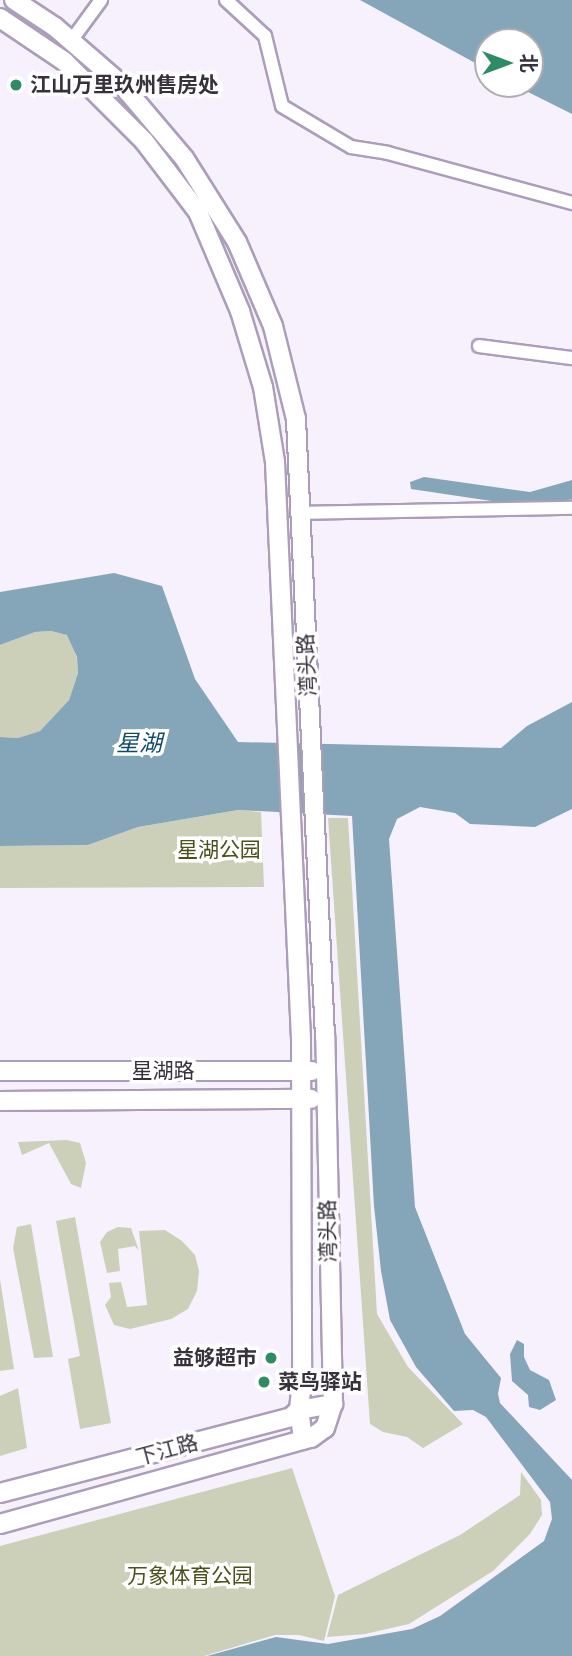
<!DOCTYPE html>
<html>
<head>
<meta charset="utf-8">
<style>
  body { margin:0 }
  #map { position:relative; width:572px; height:1656px; overflow:hidden; background:#f7f1fd; font-family:Montserrat,"Noto Sans SC",sans-serif }
  div>[style] { position:absolute }
  [style*='--x'] { left:calc(var(--x)*1px); top:calc(var(--y)*1px); width:calc(var(--w)*1px); rotate:calc(var(--a)*1deg) }
  .green>* { inset:0; background:#ccd0b8 }
  .water>* { inset:0; background:#85a6b9 }
  .roads { filter:drop-shadow(2px 0 #ac9eba) drop-shadow(-2px 0 #ac9eba) drop-shadow(0 2px #ac9eba) drop-shadow(0 -2px #ac9eba) }
  .street>* { height:12px; margin:-6px; padding:0 6px; transform-origin:6px; border-radius:6px; background:#fff }
  .secondary>* { height:18px; margin:-9px; padding:0 9px; transform-origin:9px; border-radius:9px; background:#fff }
  .dots>* { width:19px; height:19px; translate:-50% -50%; box-sizing:border-box; border:4px solid #fff; border-radius:50% }
  span { translate:-50% -50%; white-space:nowrap; text-align:center; line-height:1.15; -webkit-text-stroke:7px #fff; paint-order:stroke }
  .poi-label { font-size:21px; color:#37313c; font-weight:700 }
  .left { translate:0 -50%; text-align:left }
  .right { translate:-100% -50%; text-align:right }
  .street-label { font-size:21px; color:#37313c }
  .park-label { font-size:21px; color:#4c511b }
  .water-label { font-size:23px; color:#0c4c68; font-style:italic }
  .north { position:absolute; left:474px; top:28px; width:70px; height:70px; box-sizing:border-box; background:#fff; border:2px solid #afadb1; border-radius:50%; rotate:90deg; font-size:19px; font-weight:700; line-height:28px; text-align:center; color:#37313c }
  .north::after { content:''; display:block; margin:auto; width:24px; height:32px; background:#2d8c64; clip-path:polygon(50% 0,100% 100%,50% 72%,0 100%) }
</style>
</head>
<body>
<div id="map">
  <div class="green">
    <div style="clip-path:polygon(51px 631px,68px 635px,77px 658px,78px 673px,69px 700px,40px 731px,18px 738px,0 737px,0 645px,35px 632px)"></div>
    <div style="clip-path:polygon(238px 810px,261px 812px,264px 887px,0 888px,0 846px,88px 845px,138px 827px)"></div>
    <div style="clip-path:polygon(328px 818px,348px 818px,377px 1314px,408px 1367px,463px 1424px,423px 1448px,407px 1437px,383px 1432px,370px 1424px)"></div>
    <div style="clip-path:polygon(67px 1140px,80px 1143px,86px 1163px,81px 1188px,71px 1184px,49px 1143px,22px 1155px,18px 1142px)"></div>
    <div style="clip-path:polygon(75px 1217px,111px 1423px,80px 1429px,68px 1359px,80px 1356px,56px 1221px)"></div>
    <div style="clip-path:polygon(31px 1224px,53px 1357px,34px 1358px,13px 1248px,17px 1227px)"></div>
    <div style="clip-path:polygon(118px 1227px,131px 1228px,139px 1251px,135px 1246px,118px 1249px,120px 1271px,107px 1273px,100px 1242px,107px 1232px)"></div>
    <div style="clip-path:polygon(165px 1230px,182px 1241px,195px 1255px,199px 1271px,197px 1291px,188px 1309px,171px 1319px,130px 1329px,114px 1325px,105px 1305px,111px 1297px,109px 1283px,121px 1282px,127px 1307px,147px 1305px,139px 1231px)"></div>
    <div style="clip-path:polygon(0 1279px,14px 1369px,0 1371px)"></div>
    <div style="clip-path:polygon(18px 1388px,27px 1448px,0 1456px,0 1396px)"></div>
    <div style="clip-path:polygon(292px 1468px,335px 1596px,324px 1641px,299px 1635px,275px 1635px,204px 1656px,0 1656px,0 1546px)"></div>
    <div style="clip-path:polygon(521px 1472px,541px 1500px,542px 1515px,530px 1534px,493px 1571px,409px 1624px,365px 1634px,327px 1637px,338px 1595px,460px 1535px,520px 1495px)"></div>
  </div>
  <div class="water">
    <div style="clip-path:polygon(360px 0,572px 0,572px 114px,512px 84px,530px 84px,530px 42px,488px 42px,488px 70px)"></div>
    <div style="clip-path:polygon(424px 477px,530px 492px,572px 480px,572px 499px,553px 505px,519px 505px,411px 489px,410px 482px)"></div>
    <div style="clip-path:polygon(114px 573px,162px 586px,195px 679px,238px 742px,501px 748px,527px 726px,572px 702px,572px 809px,535px 827px,470px 824px,455px 813px,420px 807px,397px 819px,389px 839px,415px 1207px,465px 1334px,501px 1378px,498px 1394px,500px 1403px,572px 1480px,572px 1656px,207px 1656px,276px 1637px,328px 1644px,412px 1629px,440px 1616px,544px 1541px,552px 1519px,550px 1502px,486px 1417px,473px 1410px,454px 1411px,416px 1367px,390px 1320px,381px 1271px,374px 1206px,352px 816px,238px 810px,138px 827px,88px 845px,0 846px,0 737px,18px 738px,40px 731px,69px 700px,78px 673px,77px 657px,67px 635px,51px 631px,35px 632px,0 645px,0 592px)"></div>
    <div style="clip-path:polygon(517px 1340px,524px 1344px,524px 1357px,530px 1370px,549px 1380px,556px 1400px,540px 1410px,529px 1407px,528px 1395px,512px 1381px,510px 1354px)"></div>
  </div>
  <div class="roads">
    <div class="street">
      <div style="--x:226;--y:0;--w:53;--a:42.7"></div>
      <div style="--x:265;--y:36;--w:72;--a:76.3"></div>
      <div style="--x:282;--y:106;--w:80;--a:30.7"></div>
      <div style="--x:351;--y:147;--w:37;--a:9"></div>
      <div style="--x:388;--y:153;--w:191;--a:15.2"></div>
      <div style="--x:71;--y:41;--w:51;--a:-53.8"></div>
      <div style="--x:479;--y:346;--w:94;--a:7.4"></div>
      <div style="--x:300;--y:513;--w:272;--a:-1.1"></div>
    </div>
    <div class="secondary">
      <div style="--x:0;--y:18;--w:77;--a:33.9"></div>
      <div style="--x:64;--y:61;--w:113;--a:45"></div>
      <div style="--x:144;--y:141;--w:89;--a:52.7"></div>
      <div style="--x:198;--y:212;--w:108;--a:67"></div>
      <div style="--x:240;--y:311;--w:79;--a:73.2"></div>
      <div style="--x:263;--y:387;--w:76;--a:80.9"></div>
      <div style="--x:275;--y:462;--w:577;--a:87.42"></div>
      <div style="--x:301;--y:1038;--w:343;--a:89.8"></div>
      <div style="--x:302;--y:1381;--w:29;--a:96"></div>
      <div style="--x:299;--y:1410;--w:30;--a:82"></div>
      <div style="--x:0;--y:1071;--w:312;--a:0"></div>
      <div style="--x:0;--y:1101;--w:311;--a:-0.4"></div>
      <div style="--x:0;--y:1493;--w:301;--a:-14.6"></div>
      <div style="--x:291;--y:1417;--w:11;--a:-41"></div>
      <div style="--x:299;--y:1410;--w:35;--a:-10"></div>
      <div style="--x:0;--y:1524;--w:323;--a:-15.5"></div>
      <div style="--x:311;--y:1438;--w:17;--a:-36"></div>
      <div style="--x:325;--y:1428;--w:25;--a:-72"></div>
      <div style="--x:333;--y:1404;--w:367;--a:-91.2"></div>
      <div style="--x:325;--y:1037;--w:619;--a:-92.69"></div>
      <div style="--x:296;--y:419;--w:96;--a:-103.9"></div>
      <div style="--x:273;--y:326;--w:91;--a:-113.2"></div>
      <div style="--x:237;--y:242;--w:99;--a:-122.2"></div>
      <div style="--x:184;--y:158;--w:96;--a:-130.3"></div>
      <div style="--x:122;--y:85;--w:89;--a:-139.1"></div>
      <div style="--x:55;--y:27;--w:49;--a:-146.6"></div>
    </div>
  </div>
  <div class="dots">
    <div style="left:16px;top:85px;background:#2d8c64"></div>
    <div style="left:271px;top:1358px;background:#2d8c64"></div>
    <div style="left:264px;top:1382px;background:#2d8c64"></div>
  </div>
  <div class="poi-label">
    <span class="left" style="left:30px;top:85px">江山万里玖州售房处</span>
    <span class="right" style="left:257px;top:1358px">益够超市</span>
    <span class="left" style="left:278px;top:1382px">菜鸟驿站</span>
  </div>
  <div class="street-label">
    <span style="left:307px;top:665px;rotate:-93deg">湾头路</span>
    <span style="left:163px;top:1071px">星湖路</span>
    <span style="left:328px;top:1231px;rotate:-91deg">湾头路</span>
    <span style="left:167px;top:1450px;rotate:-15deg">下江路</span>
  </div>
  <div class="park-label">
    <span style="left:219px;top:850px">星湖公园</span>
    <span style="left:190px;top:1576px">万象体育公园</span>
  </div>
  <div class="water-label">
    <span style="left:139px;top:743px">星湖</span>
  </div>
  <div class="north">北</div>
</div>
</body>
</html>
